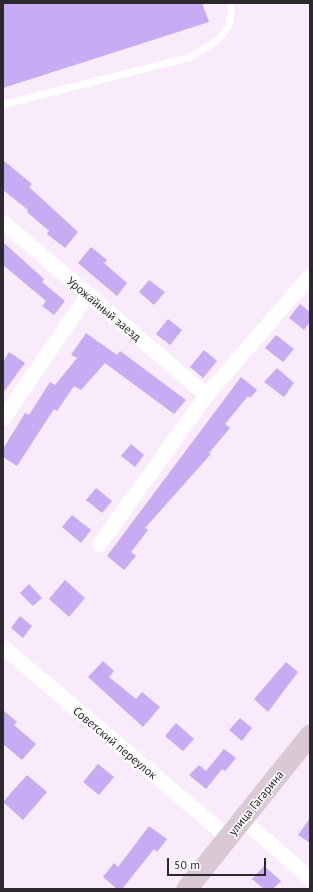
<!DOCTYPE html>
<html>
<head>
<meta charset="utf-8">
<style>
  body { margin:0 }
  #map { position:relative; width:313px; height:892px; overflow:hidden; background:#f9ebfc; font-family:"PT Sans",sans-serif }
  div>[style] { position:absolute }
  [style*='--x'] { left:calc(var(--x)*1px); top:calc(var(--y)*1px); width:calc(var(--w)*1px); rotate:calc(var(--a)*1deg) }
  .building>* { inset:0; background:#c7abf3 }
  .service>* { height:7px; margin:-3.5px; padding:0 3.5px; transform-origin:3.5px; border-radius:3.5px; background:#fff }
  .minor>* { height:15px; margin:-7.5px; padding:0 7.5px; transform-origin:7.5px; border-radius:7.5px; background:#fff }
  .secondary>* { height:21px; margin:-10.5px; padding:0 10.5px; transform-origin:10.5px; border-radius:10.5px; background:#dbc8d5 }
  span { translate:-50% -50%; white-space:nowrap; text-align:center; line-height:1.15; -webkit-text-stroke:3px #fff; paint-order:stroke }
  .street-label { font-size:12px; color:#2d282e }
  .frame { position:absolute; inset:0; border:4px solid #2d282e; pointer-events:none }
  .scale { position:absolute; left:167px; top:858px; width:99px; height:18px; box-sizing:border-box; border:2px solid #2d282e; border-top:0; padding-left:5px; font-size:12px; line-height:14px; white-space:nowrap; color:#2d282e; -webkit-text-stroke:3px #fff; paint-order:stroke }
</style>
</head>
<body>
<div id="map">
  <div class="building">
    <div style="clip-path:polygon(3px 3px,202px 3px,209px 22px,3px 88px)"></div>
    <div style="clip-path:polygon(3px 160px,32px 184px,29px 187px,78px 232px,65px 248px,47px 234px,49px 231px,27px 212px,28px 210px,3px 190px)"></div>
    <div style="clip-path:polygon(3px 242px,44px 279px,42px 282px,65px 301px,54px 315px,42px 306px,46px 301px,3px 265px)"></div>
    <div style="clip-path:polygon(91px 247px,107px 260px,104px 263px,127px 283px,117px 296px,78px 263px)"></div>
    <div style="clip-path:polygon(149px 280px,165px 292px,154px 305px,139px 292px)"></div>
    <div style="clip-path:polygon(300px 304px,310px 312px,310px 322px,304px 330px,289px 318px)"></div>
    <div style="clip-path:polygon(168px 319px,182px 330px,170px 345px,156px 334px)"></div>
    <div style="clip-path:polygon(86px 333px,117px 355px,120px 351px,186px 400px,174px 414px,105px 363px,81px 390px,74px 386px,57px 411px,54px 409px,17px 466px,3px 457px,3px 449px,25px 413px,29px 415px,50px 382px,55px 385px,77px 358px,71px 355px)"></div>
    <div style="clip-path:polygon(276px 335px,294px 349px,283px 362px,265px 348px)"></div>
    <div style="clip-path:polygon(204px 350px,217px 361px,203px 378px,190px 367px)"></div>
    <div style="clip-path:polygon(9px 352px,25px 363px,3px 393px,3px 362px)"></div>
    <div style="clip-path:polygon(277px 368px,294px 383px,284px 397px,264px 382px)"></div>
    <div style="clip-path:polygon(241px 377px,257px 390px,250px 398px,248px 396px,225px 424px,230px 428px,209px 453px,211px 454px,145px 528px,148px 530px,131px 552px,136px 556px,124px 570px,107px 556px)"></div>
    <div style="clip-path:polygon(131px 444px,144px 455px,135px 467px,121px 456px)"></div>
    <div style="clip-path:polygon(96px 488px,112px 501px,102px 513px,86px 500px)"></div>
    <div style="clip-path:polygon(72px 515px,91px 530px,81px 543px,62px 527px)"></div>
    <div style="clip-path:polygon(65px 580px,85px 598px,69px 617px,49px 599px)"></div>
    <div style="clip-path:polygon(29px 584px,42px 598px,33px 606px,20px 593px)"></div>
    <div style="clip-path:polygon(20px 616px,32px 626px,23px 638px,11px 628px)"></div>
    <div style="clip-path:polygon(103px 661px,114px 671px,109px 677px,136px 699px,142px 692px,160px 707px,143px 727px,88px 677px)"></div>
    <div style="clip-path:polygon(286px 662px,298px 672px,268px 712px,254px 699px)"></div>
    <div style="clip-path:polygon(3px 710px,17px 722px,14px 725px,36px 744px,22px 760px,3px 744px)"></div>
    <div style="clip-path:polygon(240px 718px,252px 728px,242px 741px,229px 730px)"></div>
    <div style="clip-path:polygon(176px 723px,194px 739px,183px 751px,165px 736px)"></div>
    <div style="clip-path:polygon(224px 749px,236px 758px,225px 771px,222px 769px,206px 789px,189px 775px,199px 765px,206px 771px)"></div>
    <div style="clip-path:polygon(98px 764px,114px 777px,99px 795px,83px 782px)"></div>
    <div style="clip-path:polygon(27px 775px,47px 792px,23px 820px,3px 802px)"></div>
    <div style="clip-path:polygon(310px 818px,310px 843px,298px 835px)"></div>
    <div style="clip-path:polygon(149px 826px,167px 839px,157px 852px,154px 849px,122px 889px,117px 889px,103px 877px,114px 863px,118px 867px)"></div>
    <div style="clip-path:polygon(264px 866px,281px 881px,273px 889px,264px 889px,252px 879px)"></div>
  </div>
  <div class="service">
    <div style="--x:3;--y:104;--w:192;--a:-14.2"></div>
    <div style="--x:189;--y:57;--w:34;--a:-32"></div>
    <div style="--x:218;--y:39;--w:16;--a:-52"></div>
    <div style="--x:228;--y:26;--w:15;--a:-79"></div>
    <div style="--x:231;--y:11;--w:8;--a:-97"></div>
  </div>
  <div class="minor">
    <div style="--x:3;--y:222;--w:267;--a:40.4"></div>
    <div style="--x:3;--y:418;--w:149;--a:-55.7"></div>
    <div style="--x:99;--y:544;--w:183;--a:-54.3"></div>
    <div style="--x:206;--y:395;--w:159;--a:-49.1"></div>
    <div style="--x:3;--y:647;--w:294;--a:40.2"></div>
    <div style="--x:243;--y:820;--w:89;--a:40.9"></div>
  </div>
  <div class="secondary">
    <div style="--x:186;--y:889;--w:198;--a:-51.3"></div>
  </div>
  <div class="street-label">
    <span style="left:104px;top:309px;rotate:40deg">Урожайный заезд</span>
    <span style="left:115px;top:743px;rotate:40deg">Советский переулок</span>
    <span style="left:256px;top:803px;rotate:-51deg">улица Гагарина</span>
  </div>
  <div class="frame"></div>
  <div class="scale">50 m</div>
</div>
</body>
</html>
